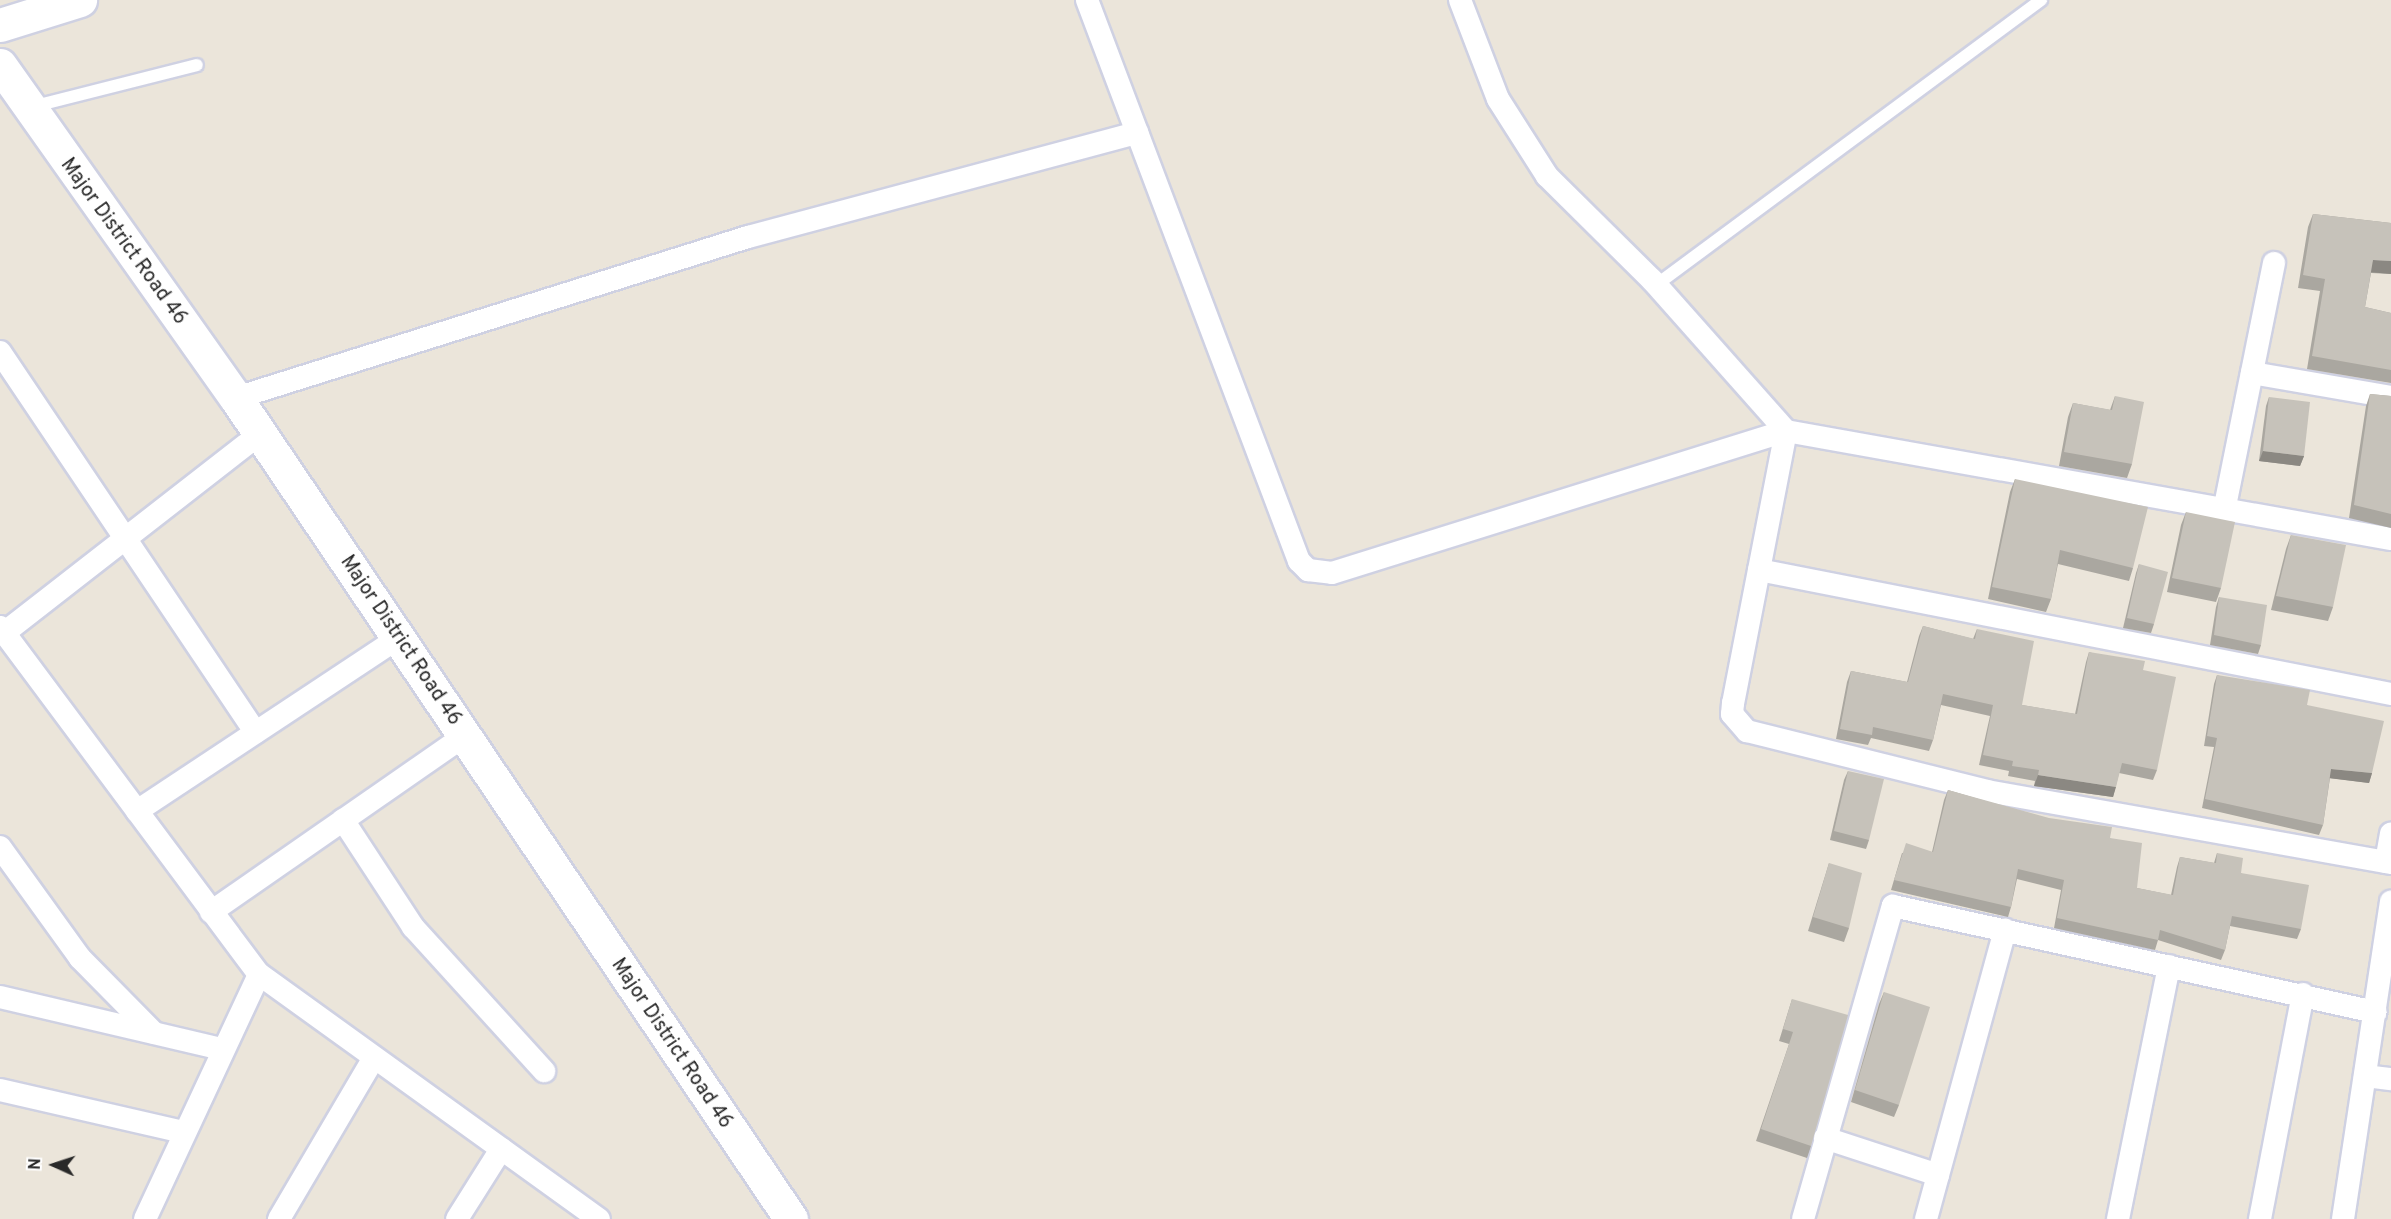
<!DOCTYPE html>
<html>
<head>
<meta charset="utf-8">
<style>
  body { margin:0 }
  #map { position:relative; width:2391px; height:1219px; overflow:hidden; background:#ebe5da; font-family:Overpass,sans-serif }
  div>[style] { position:absolute }
  [style*='--x'] { left:calc(var(--x)*1px); top:calc(var(--y)*1px); width:calc(var(--w)*1px); rotate:calc(var(--a)*1deg) }
  .roads { filter:drop-shadow(2px 0 #cfd1e2) drop-shadow(-2px 0 #cfd1e2) drop-shadow(0 2px #cfd1e2) drop-shadow(0 -2px #cfd1e2) }
  .service>* { height:12px; margin:-6px; padding:0 6px; transform-origin:6px; border-radius:6px; background:#fff }
  .minor>* { height:22px; margin:-11px; padding:0 11px; transform-origin:11px; border-radius:11px; background:#fff }
  .secondary>* { height:33px; margin:-16.5px; padding:0 16.5px; transform-origin:16.5px; border-radius:16.5px; background:#fff }
  .wall>* { inset:0; background:#aaa7a0 }
  .shaded-wall>* { inset:0; background:#8b8882 }
  .building>* { inset:0; background:#c6c2ba }
  span { translate:-50% -50%; white-space:nowrap; text-align:center; line-height:1.15; -webkit-text-stroke:4.5px #fff; paint-order:stroke }
  .street-label { font-size:20px; color:#292929 }
  .north { position:absolute; left:24px; top:1135px; width:60px; height:60px; -webkit-text-stroke:4px #fff; paint-order:stroke; rotate:273deg; font-size:16px; font-weight:700; line-height:24px; text-align:center; color:#292929 }
  .north::after { content:''; display:block; margin:auto; width:21px; height:27px; background:#292929; clip-path:polygon(50% 0,100% 100%,50% 72%,0 100%) }
</style>
</head>
<body>
<div id="map">
  <div class="roads">
    <div class="service">
      <div style="--x:31;--y:107;--w:171;--a:-14.2"></div>
      <div style="--x:1656;--y:285;--w:479;--a:-36.5"></div>
    </div>
    <div class="minor">
      <div style="--x:1087;--y:0;--w:600;--a:69.3"></div>
      <div style="--x:1299;--y:561;--w:13;--a:45"></div>
      <div style="--x:1308;--y:570;--w:24;--a:7"></div>
      <div style="--x:1332;--y:573;--w:476;--a:-17.4"></div>
      <div style="--x:1786;--y:431;--w:277;--a:101"></div>
      <div style="--x:1733;--y:703;--w:11;--a:95"></div>
      <div style="--x:1732;--y:714;--w:23;--a:49"></div>
      <div style="--x:1747;--y:731;--w:247;--a:14"></div>
      <div style="--x:1987;--y:791;--w:410;--a:10.1"></div>
      <div style="--x:1460;--y:0;--w:106;--a:69"></div>
      <div style="--x:1498;--y:99;--w:91;--a:57.5"></div>
      <div style="--x:1547;--y:176;--w:148;--a:44.7"></div>
      <div style="--x:1652;--y:280;--w:202;--a:48.4"></div>
      <div style="--x:1786;--y:431;--w:615;--a:10.12"></div>
      <div style="--x:0;--y:352;--w:458;--a:56.1"></div>
      <div style="--x:2252;--y:373;--w:141;--a:9.8"></div>
      <div style="--x:236;--y:398;--w:537;--a:-17.46"></div>
      <div style="--x:748;--y:237;--w:403;--a:-15"></div>
      <div style="--x:2224;--y:511;--w:253;--a:-78.6"></div>
      <div style="--x:1759;--y:570;--w:644;--a:11.1"></div>
      <div style="--x:0;--y:627;--w:433;--a:53.3"></div>
      <div style="--x:259;--y:974;--w:419;--a:35.8"></div>
      <div style="--x:4;--y:633;--w:324;--a:-37.9"></div>
      <div style="--x:137;--y:811;--w:313;--a:-33.5"></div>
      <div style="--x:343;--y:820;--w:128;--a:56.8"></div>
      <div style="--x:413;--y:927;--w:195;--a:47.7"></div>
      <div style="--x:0;--y:847;--w:137;--a:54.2"></div>
      <div style="--x:80;--y:958;--w:105;--a:45.4"></div>
      <div style="--x:2386;--y:862;--w:29;--a:-80"></div>
      <div style="--x:211;--y:912;--w:308;--a:-34.8"></div>
      <div style="--x:0;--y:997;--w:227;--a:13.2"></div>
      <div style="--x:2365;--y:1076;--w:26;--a:7"></div>
      <div style="--x:0;--y:1090;--w:189;--a:12.9"></div>
      <div style="--x:1825;--y:1138;--w:119;--a:18.1"></div>
      <div style="--x:145;--y:1219;--w:270;--a:-65"></div>
      <div style="--x:279;--y:1219;--w:187;--a:-59.5"></div>
      <div style="--x:457;--y:1219;--w:83;--a:-57.8"></div>
      <div style="--x:1803;--y:1219;--w:326;--a:-74"></div>
      <div style="--x:1893;--y:906;--w:494;--a:12.4"></div>
      <div style="--x:1926;--y:1219;--w:300;--a:-74.7"></div>
      <div style="--x:2118;--y:1219;--w:258;--a:-78.6"></div>
      <div style="--x:2260;--y:1219;--w:229;--a:-79.2"></div>
      <div style="--x:2343;--y:1219;--w:321;--a:-81.4"></div>
    </div>
    <div class="secondary">
      <div style="--x:0;--y:25;--w:84;--a:-17.4"></div>
      <div style="--x:0;--y:65;--w:408;--a:54.7"></div>
      <div style="--x:236;--y:398;--w:991;--a:55.94"></div>
    </div>
  </div>
  <div class="wall">
    <div style="clip-path:polygon(2313px 214px,2391px 223px,2391px 274px,2371px 273px,2365px 307px,2391px 313px,2391px 383px,2307px 369px,2320px 291px,2298px 288px,2308px 227px)"></div>
    <div style="clip-path:polygon(2370px 394px,2391px 396px,2391px 528px,2349px 518px,2366px 406px)"></div>
    <div style="clip-path:polygon(2115px 396px,2132px 464px,2127px 478px,2059px 466px,2068px 417px,2073px 403px,2110px 410px)"></div>
    <div style="clip-path:polygon(2269px 397px,2304px 456px,2300px 466px,2259px 461px,2266px 406px)"></div>
    <div style="clip-path:polygon(2015px 479px,2133px 568px,2129px 581px,2058px 564px,2051px 599px,2046px 612px,1988px 599px,2010px 492px)"></div>
    <div style="clip-path:polygon(2186px 512px,2221px 588px,2216px 602px,2167px 592px,2181px 525px)"></div>
    <div style="clip-path:polygon(2291px 535px,2333px 607px,2328px 621px,2271px 610px,2286px 549px)"></div>
    <div style="clip-path:polygon(2139px 564px,2154px 624px,2151px 633px,2123px 628px,2136px 573px)"></div>
    <div style="clip-path:polygon(2219px 597px,2261px 645px,2258px 654px,2210px 645px,2216px 607px)"></div>
    <div style="clip-path:polygon(1923px 626px,1973px 639px,1977px 629px,2022px 705px,2075px 714px,2086px 662px,2089px 652px,2143px 670px,2157px 770px,2153px 780px,2119px 773px,2113px 797px,2034px 786px,2035px 781px,2008px 776px,2009px 771px,1979px 765px,1990px 716px,1941px 705px,1933px 740px,1929px 751px,1871px 738px,1868px 745px,1836px 739px,1847px 682px,1851px 671px,1907px 682px,1919px 636px)"></div>
    <div style="clip-path:polygon(2217px 675px,2307px 705px,2372px 773px,2369px 783px,2330px 778px,2323px 825px,2319px 835px,2202px 808px,2214px 747px,2204px 746px,2214px 684px)"></div>
    <div style="clip-path:polygon(1848px 771px,1869px 840px,1866px 849px,1830px 840px,1844px 780px)"></div>
    <div style="clip-path:polygon(1948px 790px,2110px 838px,2137px 888px,2171px 895px,2177px 867px,2180px 857px,2214px 863px,2217px 853px,2241px 873px,2301px 929px,2297px 939px,2230px 926px,2225px 950px,2221px 960px,2158px 940px,2155px 950px,2054px 928px,2061px 890px,2017px 879px,2011px 907px,2008px 917px,1891px 890px,1902px 853px,1932px 852px,1944px 800px)"></div>
    <div style="clip-path:polygon(1829px 863px,1849px 928px,1844px 942px,1808px 931px)"></div>
    <div style="clip-path:polygon(1884px 992px,1899px 1105px,1894px 1117px,1851px 1102px,1879px 1004px)"></div>
    <div style="clip-path:polygon(1792px 999px,1811px 1146px,1807px 1158px,1756px 1141px,1789px 1044px,1779px 1041px)"></div>
  </div>
  <div class="shaded-wall">
    <div style="clip-path:polygon(2373px 260px,2391px 261px,2391px 274px,2368px 272px)"></div>
    <div style="clip-path:polygon(2263px 451px,2304px 456px,2300px 466px,2259px 461px)"></div>
    <div style="clip-path:polygon(2331px 769px,2372px 773px,2369px 783px,2328px 778px)"></div>
    <div style="clip-path:polygon(2038px 775px,2116px 787px,2113px 797px,2034px 786px)"></div>
  </div>
  <div class="building">
    <div style="clip-path:polygon(2313px 214px,2391px 223px,2391px 261px,2373px 260px,2365px 307px,2391px 313px,2391px 370px,2312px 356px,2325px 279px,2303px 275px)"></div>
    <div style="clip-path:polygon(2370px 394px,2391px 396px,2391px 514px,2354px 505px)"></div>
    <div style="clip-path:polygon(2115px 396px,2144px 402px,2132px 464px,2064px 452px,2073px 403px,2112px 410px)"></div>
    <div style="clip-path:polygon(2269px 397px,2310px 402px,2304px 456px,2263px 451px)"></div>
    <div style="clip-path:polygon(2015px 479px,2148px 507px,2133px 568px,2060px 550px,2051px 599px,1992px 587px)"></div>
    <div style="clip-path:polygon(2186px 512px,2235px 522px,2221px 588px,2172px 578px)"></div>
    <div style="clip-path:polygon(2291px 535px,2346px 545px,2333px 607px,2276px 596px)"></div>
    <div style="clip-path:polygon(2139px 564px,2168px 572px,2154px 624px,2127px 618px)"></div>
    <div style="clip-path:polygon(2219px 597px,2267px 605px,2261px 645px,2214px 635px)"></div>
    <div style="clip-path:polygon(1923px 626px,1975px 639px,1977px 629px,2034px 641px,2022px 705px,2077px 714px,2089px 652px,2145px 661px,2143px 670px,2176px 677px,2157px 770px,2122px 763px,2116px 787px,2038px 775px,2039px 770px,2012px 766px,2013px 761px,1983px 755px,1993px 705px,1943px 694px,1933px 740px,1873px 727px,1872px 735px,1840px 729px,1851px 671px,1908px 682px)"></div>
    <div style="clip-path:polygon(2217px 675px,2310px 690px,2307px 705px,2384px 721px,2372px 773px,2331px 769px,2323px 825px,2205px 799px,2217px 738px,2207px 736px)"></div>
    <div style="clip-path:polygon(1848px 771px,1884px 779px,1869px 840px,1834px 831px)"></div>
    <div style="clip-path:polygon(1948px 790px,2049px 818px,2112px 827px,2110px 838px,2142px 843px,2137px 888px,2173px 895px,2180px 857px,2216px 863px,2217px 853px,2243px 858px,2241px 873px,2309px 885px,2301px 929px,2232px 916px,2225px 950px,2160px 930px,2158px 940px,2057px 918px,2064px 880px,2018px 869px,2011px 907px,1894px 880px,1906px 843px,1933px 852px)"></div>
    <div style="clip-path:polygon(1829px 863px,1862px 873px,1849px 928px,1813px 917px)"></div>
    <div style="clip-path:polygon(1884px 992px,1930px 1007px,1899px 1105px,1855px 1090px)"></div>
    <div style="clip-path:polygon(1792px 999px,1848px 1015px,1811px 1146px,1761px 1129px,1793px 1032px,1783px 1029px)"></div>
  </div>
  <div class="street-label">
    <span style="left:123px;top:242px;rotate:54deg">Major District Road 46</span>
    <span style="left:400px;top:641px;rotate:56deg">Major District Road 46</span>
    <span style="left:671px;top:1044px;rotate:56deg">Major District Road 46</span>
  </div>
  <div class="north">N</div>
</div>
</body>
</html>
